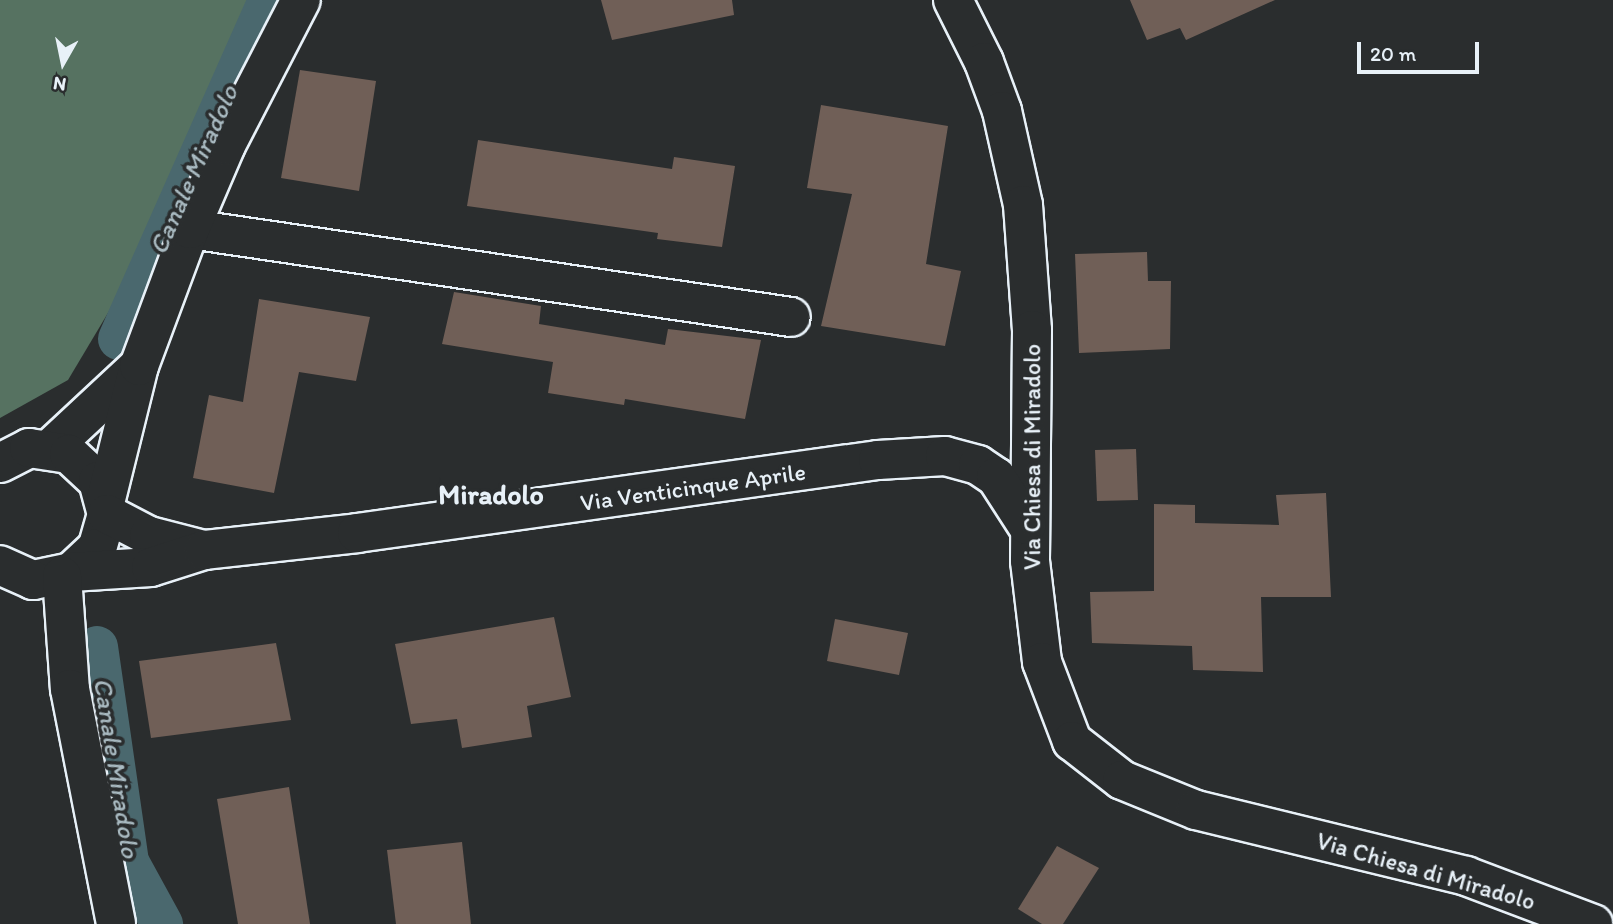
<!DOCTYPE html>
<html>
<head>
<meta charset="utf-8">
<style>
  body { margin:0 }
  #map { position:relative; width:1613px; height:924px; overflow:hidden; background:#2a2d2e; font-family:Itim,sans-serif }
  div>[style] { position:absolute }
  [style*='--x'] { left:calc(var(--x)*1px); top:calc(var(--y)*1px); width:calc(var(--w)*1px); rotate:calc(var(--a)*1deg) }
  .green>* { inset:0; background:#567261 }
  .canal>* { height:42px; margin:-21px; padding:0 21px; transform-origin:21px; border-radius:21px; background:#4a686e }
  .building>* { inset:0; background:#705f57 }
  .roads { filter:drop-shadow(2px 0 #e8f1f8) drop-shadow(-2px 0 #e8f1f8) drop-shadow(0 2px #e8f1f8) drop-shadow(0 -2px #e8f1f8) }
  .minor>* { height:38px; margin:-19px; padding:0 19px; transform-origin:19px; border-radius:19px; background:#2a2d2e }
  span { translate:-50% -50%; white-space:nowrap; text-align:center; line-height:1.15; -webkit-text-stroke:7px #2a2d2e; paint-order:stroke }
  .street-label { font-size:24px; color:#e8f1f8 }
  .water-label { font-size:26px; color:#a9bac1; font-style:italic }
  .quarter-label { font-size:28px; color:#e8f1f8; font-weight:700 }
  .north { position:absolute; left:28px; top:28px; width:70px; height:70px; -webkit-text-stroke:5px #2a2d2e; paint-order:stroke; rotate:189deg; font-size:19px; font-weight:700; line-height:28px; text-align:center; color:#e8f1f8 }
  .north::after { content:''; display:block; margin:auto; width:24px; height:32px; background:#e8f1f8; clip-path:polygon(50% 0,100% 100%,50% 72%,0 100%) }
  .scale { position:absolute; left:1357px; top:42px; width:122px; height:32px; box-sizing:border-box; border:4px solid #e8f1f8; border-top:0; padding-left:9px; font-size:21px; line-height:24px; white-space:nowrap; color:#e8f1f8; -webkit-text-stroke:5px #2a2d2e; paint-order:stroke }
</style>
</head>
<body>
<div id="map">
  <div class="green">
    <div style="clip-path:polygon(0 0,262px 0,133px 271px,68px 380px,0 418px)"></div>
  </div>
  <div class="canal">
    <div style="--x:119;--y:339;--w:371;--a:-66.1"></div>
    <div style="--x:97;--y:647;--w:217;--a:81.8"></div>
    <div style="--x:128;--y:862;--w:71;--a:61.3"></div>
  </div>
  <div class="building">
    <div style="clip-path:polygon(601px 0,732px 0,734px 15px,612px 40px)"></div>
    <div style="clip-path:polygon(1130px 0,1275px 0,1186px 40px,1180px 28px,1147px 40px)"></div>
    <div style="clip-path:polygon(300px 70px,376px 81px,359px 191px,281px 178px)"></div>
    <div style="clip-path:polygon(821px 105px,948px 126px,926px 264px,961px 271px,945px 346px,821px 326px,852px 194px,807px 188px)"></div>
    <div style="clip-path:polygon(478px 140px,672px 169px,674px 157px,735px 166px,722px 247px,657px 239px,658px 233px,467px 206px)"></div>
    <div style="clip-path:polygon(1147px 252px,1148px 281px,1171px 281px,1170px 349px,1079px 353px,1075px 254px)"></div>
    <div style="clip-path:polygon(454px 292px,541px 306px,539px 324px,665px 345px,668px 329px,761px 340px,745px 419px,625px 399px,624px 405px,548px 393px,553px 362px,442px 344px)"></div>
    <div style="clip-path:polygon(259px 299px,370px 317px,356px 381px,299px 372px,274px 493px,193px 478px,209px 395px,243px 402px)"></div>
    <div style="clip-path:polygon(1136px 449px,1138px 500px,1097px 501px,1095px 450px)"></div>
    <div style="clip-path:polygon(1326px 493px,1331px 597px,1261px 597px,1263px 672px,1193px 670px,1192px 646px,1092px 643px,1090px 592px,1154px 591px,1154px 504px,1195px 505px,1195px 523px,1279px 525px,1276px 495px)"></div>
    <div style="clip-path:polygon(554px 617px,571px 697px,527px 706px,532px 737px,462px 748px,457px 719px,411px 724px,395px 644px)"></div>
    <div style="clip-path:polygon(835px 619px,908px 633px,899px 675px,827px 661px)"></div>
    <div style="clip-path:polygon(276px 643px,291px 720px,151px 738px,139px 661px)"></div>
    <div style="clip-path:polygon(289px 787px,310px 924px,238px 924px,217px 799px)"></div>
    <div style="clip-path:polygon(462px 842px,471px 924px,396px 924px,387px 850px)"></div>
    <div style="clip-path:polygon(1057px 846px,1099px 868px,1063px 924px,1042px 924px,1018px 909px)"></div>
  </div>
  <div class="roads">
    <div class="minor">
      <div style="--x:953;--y:0;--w:69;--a:63.4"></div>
      <div style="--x:984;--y:62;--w:52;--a:69.8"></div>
      <div style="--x:1002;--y:111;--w:96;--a:77.4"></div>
      <div style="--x:1023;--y:205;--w:125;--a:85.9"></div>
      <div style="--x:1032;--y:330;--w:231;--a:90.5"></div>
      <div style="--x:1030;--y:561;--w:102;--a:83.2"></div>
      <div style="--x:1042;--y:662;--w:85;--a:69.2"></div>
      <div style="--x:1072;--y:741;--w:63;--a:38"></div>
      <div style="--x:1122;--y:780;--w:80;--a:22.1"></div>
      <div style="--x:1196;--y:810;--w:278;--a:13.7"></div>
      <div style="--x:1466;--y:876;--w:136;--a:20.7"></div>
      <div style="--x:190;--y:229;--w:607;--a:8.33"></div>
      <div style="--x:51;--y:448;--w:120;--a:-43"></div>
      <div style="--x:0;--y:463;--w:33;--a:-27"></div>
      <div style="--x:29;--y:448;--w:40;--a:8.5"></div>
      <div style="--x:69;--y:454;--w:40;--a:43"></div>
      <div style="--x:98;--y:481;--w:34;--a:75"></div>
      <div style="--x:107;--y:514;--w:35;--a:106"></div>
      <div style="--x:97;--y:548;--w:35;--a:137"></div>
      <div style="--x:71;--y:572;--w:39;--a:168"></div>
      <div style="--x:33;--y:580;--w:36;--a:-156"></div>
      <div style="--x:106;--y:499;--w:137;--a:-76.1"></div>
      <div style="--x:139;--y:366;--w:146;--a:-69.6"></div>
      <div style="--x:190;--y:229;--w:91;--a:-66.8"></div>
      <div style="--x:226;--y:145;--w:163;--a:-62.7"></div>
      <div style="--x:107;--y:514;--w:47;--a:27.6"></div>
      <div style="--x:149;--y:536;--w:57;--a:14.3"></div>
      <div style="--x:71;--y:572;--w:80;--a:-3.6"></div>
      <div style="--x:151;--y:567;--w:56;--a:-17.8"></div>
      <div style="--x:204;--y:550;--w:154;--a:-6.3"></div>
      <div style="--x:357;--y:533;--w:526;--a:-7.98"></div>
      <div style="--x:878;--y:460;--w:67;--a:-3.4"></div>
      <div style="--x:945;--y:456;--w:34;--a:15"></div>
      <div style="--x:978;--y:465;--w:22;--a:34"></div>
      <div style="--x:996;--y:477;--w:57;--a:57.1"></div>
      <div style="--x:62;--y:576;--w:113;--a:86"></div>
      <div style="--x:70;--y:689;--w:239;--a:78.9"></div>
    </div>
  </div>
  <div class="street-label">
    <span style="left:1032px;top:457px;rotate:-90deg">Via Chiesa di Miradolo</span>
    <span style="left:693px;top:487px;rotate:-8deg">Via Venticinque Aprile</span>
    <span style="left:1426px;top:871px;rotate:16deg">Via Chiesa di Miradolo</span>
  </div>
  <div class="water-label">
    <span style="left:194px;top:170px;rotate:-66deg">Canale Miradolo</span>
    <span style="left:116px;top:768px;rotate:81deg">Canale Miradolo</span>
  </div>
  <div class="quarter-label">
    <span style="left:491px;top:494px">Miradolo</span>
  </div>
  <div class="north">N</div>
  <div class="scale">20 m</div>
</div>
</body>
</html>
